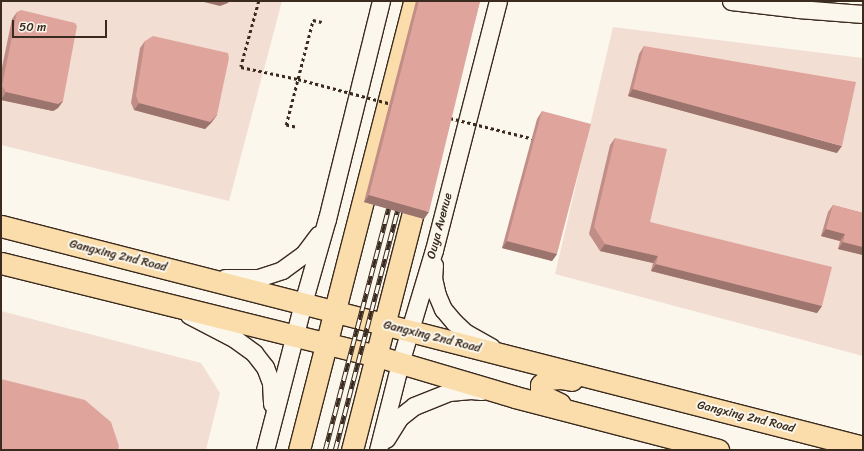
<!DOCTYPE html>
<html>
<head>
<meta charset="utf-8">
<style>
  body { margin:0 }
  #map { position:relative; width:864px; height:451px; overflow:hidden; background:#fbf7ec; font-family:Sriracha,sans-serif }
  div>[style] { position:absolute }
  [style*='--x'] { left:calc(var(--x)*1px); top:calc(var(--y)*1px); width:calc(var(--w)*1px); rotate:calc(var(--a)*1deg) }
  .built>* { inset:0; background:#f3ded4 }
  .path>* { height:2.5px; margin-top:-1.25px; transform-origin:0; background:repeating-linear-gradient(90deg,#3b2a1e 0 3px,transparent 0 6px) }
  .roads { filter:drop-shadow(1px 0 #3b2a1e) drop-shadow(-1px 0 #3b2a1e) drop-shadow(0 1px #3b2a1e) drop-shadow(0 -1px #3b2a1e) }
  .minor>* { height:17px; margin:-8.5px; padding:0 8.5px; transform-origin:8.5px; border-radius:8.5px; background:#fbf7ec }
  .major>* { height:21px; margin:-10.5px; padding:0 10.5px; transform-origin:10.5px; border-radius:10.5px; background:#faddab }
  .rail>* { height:4.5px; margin-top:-2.25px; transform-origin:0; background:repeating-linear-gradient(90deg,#fbf7ec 0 9px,#3b2a1e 0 18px); box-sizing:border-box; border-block:1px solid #3b2a1e }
  .path-bridge>* { height:2.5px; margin-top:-1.25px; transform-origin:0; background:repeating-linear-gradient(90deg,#3b2a1e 0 3px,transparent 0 6px) }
  .wall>* { inset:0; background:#c08e87 }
  .shaded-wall>* { inset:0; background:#9c746e }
  .building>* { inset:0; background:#dfa59d }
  span { translate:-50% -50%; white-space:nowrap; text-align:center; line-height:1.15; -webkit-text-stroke:4px #fbf7ec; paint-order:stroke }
  .street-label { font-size:12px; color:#3b2a1e }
  .frame { position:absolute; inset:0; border:2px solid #3b2a1e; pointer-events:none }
  .scale { position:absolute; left:12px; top:20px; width:95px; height:18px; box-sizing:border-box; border:2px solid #3b2a1e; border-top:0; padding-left:5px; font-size:12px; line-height:14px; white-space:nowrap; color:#3b2a1e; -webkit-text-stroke:3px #fbf7ec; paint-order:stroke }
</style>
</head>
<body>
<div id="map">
  <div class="built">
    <div style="clip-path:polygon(1px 1px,282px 1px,229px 201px,1px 145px)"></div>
    <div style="clip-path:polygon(613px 27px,863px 58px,863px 356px,555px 274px)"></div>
    <div style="clip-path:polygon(1px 311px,201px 363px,220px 393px,206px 450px,1px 450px)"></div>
  </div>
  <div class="path">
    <div style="--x:259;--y:1;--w:68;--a:105.3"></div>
    <div style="--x:241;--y:67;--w:58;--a:11.9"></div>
    <div style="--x:295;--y:127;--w:9;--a:-167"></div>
    <div style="--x:286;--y:125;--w:108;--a:-75.6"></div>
    <div style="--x:313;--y:20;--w:9;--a:13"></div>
  </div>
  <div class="roads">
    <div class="minor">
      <div style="--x:731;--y:1;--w:67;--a:6.8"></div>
      <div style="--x:798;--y:9;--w:65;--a:4.4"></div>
      <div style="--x:434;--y:265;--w:13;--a:94"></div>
      <div style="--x:433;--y:278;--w:17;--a:77"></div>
      <div style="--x:437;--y:295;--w:15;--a:67"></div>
      <div style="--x:443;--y:309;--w:17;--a:50"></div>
      <div style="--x:454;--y:322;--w:16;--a:43"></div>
      <div style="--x:466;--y:333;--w:29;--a:29"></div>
      <div style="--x:225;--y:278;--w:33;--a:0"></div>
      <div style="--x:258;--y:278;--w:25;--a:-18"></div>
      <div style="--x:282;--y:270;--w:26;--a:-36"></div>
      <div style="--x:303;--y:255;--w:25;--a:-53"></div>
      <div style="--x:189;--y:315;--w:52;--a:27.6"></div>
      <div style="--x:235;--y:339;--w:24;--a:36"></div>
      <div style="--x:254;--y:353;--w:18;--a:52"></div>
      <div style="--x:265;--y:367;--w:17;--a:69"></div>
      <div style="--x:271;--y:383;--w:21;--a:87"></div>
      <div style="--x:386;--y:439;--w:26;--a:-58"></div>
      <div style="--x:400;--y:417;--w:18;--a:-38"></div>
      <div style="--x:414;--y:406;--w:38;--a:-22"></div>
      <div style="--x:449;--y:392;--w:22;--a:-5"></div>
      <div style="--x:471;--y:390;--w:10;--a:6"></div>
      <div style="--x:265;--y:450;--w:152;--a:-75.5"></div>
      <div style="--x:303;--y:303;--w:87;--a:-74.1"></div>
      <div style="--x:327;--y:219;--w:225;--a:-76.1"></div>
      <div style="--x:378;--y:450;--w:90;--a:-75.8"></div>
      <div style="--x:400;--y:363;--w:118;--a:-73.3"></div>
      <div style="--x:434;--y:250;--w:257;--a:-75.6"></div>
    </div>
    <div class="major">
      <div style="--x:1;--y:226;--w:890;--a:14.38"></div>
      <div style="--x:1;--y:263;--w:387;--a:13.9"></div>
      <div style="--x:377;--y:356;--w:144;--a:16.5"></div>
      <div style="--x:515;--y:397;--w:210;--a:14.6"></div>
      <div style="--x:560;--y:404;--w:17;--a:-155"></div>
      <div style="--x:545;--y:397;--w:6;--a:-135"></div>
      <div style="--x:541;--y:393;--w:8;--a:-90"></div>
      <div style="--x:541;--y:385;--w:9;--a:-41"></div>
      <div style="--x:548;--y:379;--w:12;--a:-5"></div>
      <div style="--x:560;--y:378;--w:12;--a:9"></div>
      <div style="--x:299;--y:450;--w:463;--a:-75.6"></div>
      <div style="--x:352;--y:450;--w:269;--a:-75.6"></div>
    </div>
  </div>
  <div class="rail">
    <div style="--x:325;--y:450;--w:260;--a:-75.3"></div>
    <div style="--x:335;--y:450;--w:258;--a:-75.4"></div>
  </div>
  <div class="path-bridge">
    <div style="--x:298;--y:79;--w:97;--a:14.9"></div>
    <div style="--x:450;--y:118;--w:87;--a:14"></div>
  </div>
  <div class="wall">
    <div style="clip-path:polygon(416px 1px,480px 1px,424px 219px,364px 202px)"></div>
    <div style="clip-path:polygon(17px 12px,63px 101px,58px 108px,53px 111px,1px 100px,1px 72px,12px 19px)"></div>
    <div style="clip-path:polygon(145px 41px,217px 115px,211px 123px,205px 129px,134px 110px,131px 103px,140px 48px)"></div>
    <div style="clip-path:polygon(644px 46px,837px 153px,628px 96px,639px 54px)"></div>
    <div style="clip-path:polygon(542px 111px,557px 254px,552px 261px,502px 248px,537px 119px)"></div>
    <div style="clip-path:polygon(615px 138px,650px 222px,822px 306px,817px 313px,651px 271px,653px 263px,600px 251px,589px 234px,610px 145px)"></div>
    <div style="clip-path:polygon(833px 205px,863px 213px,863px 255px,838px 249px,840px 241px,821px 236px,828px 212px)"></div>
  </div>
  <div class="shaded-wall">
    <div style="clip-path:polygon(200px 1px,229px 1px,228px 3px,220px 6px)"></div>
    <div style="clip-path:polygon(633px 89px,842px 146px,837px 153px,628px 96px)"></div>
    <div style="clip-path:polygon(6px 92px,63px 101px,58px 108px,53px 111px,1px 100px)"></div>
    <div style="clip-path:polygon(139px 103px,217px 115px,211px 123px,205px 129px,134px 110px)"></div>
    <div style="clip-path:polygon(369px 195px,429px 212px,424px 219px,364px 202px)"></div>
    <div style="clip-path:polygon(826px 229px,845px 234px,840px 241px,821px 236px)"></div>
    <div style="clip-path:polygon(507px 241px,557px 254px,552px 261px,502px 248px)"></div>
    <div style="clip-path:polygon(843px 242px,863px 247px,863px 255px,838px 249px)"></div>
    <div style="clip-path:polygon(605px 244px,658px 256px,653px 263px,600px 251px)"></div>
    <div style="clip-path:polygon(656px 264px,822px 306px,817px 313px,651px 271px)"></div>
  </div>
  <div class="building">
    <div style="clip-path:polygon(419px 1px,480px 1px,429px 212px,369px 195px)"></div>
    <div style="clip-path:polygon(21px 10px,75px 23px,77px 26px,63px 101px,58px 104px,6px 92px,2px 86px,17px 12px)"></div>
    <div style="clip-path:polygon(153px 36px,228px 53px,229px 58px,217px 115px,210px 122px,139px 103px,136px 96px,145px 41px)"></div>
    <div style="clip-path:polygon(644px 46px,856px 82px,842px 146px,633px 89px)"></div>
    <div style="clip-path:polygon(542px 111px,591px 124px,557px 254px,507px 241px)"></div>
    <div style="clip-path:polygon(615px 138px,667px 149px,650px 222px,832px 267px,822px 306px,656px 264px,658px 256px,605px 244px,594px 227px)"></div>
    <div style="clip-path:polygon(833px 205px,863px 213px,863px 247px,843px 242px,845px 234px,826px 229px)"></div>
    <div style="clip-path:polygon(1px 379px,85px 400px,111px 422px,119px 446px,118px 450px,1px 450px)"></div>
  </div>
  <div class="street-label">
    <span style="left:440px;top:226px;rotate:-75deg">Ouya Avenue</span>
    <span style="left:118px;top:256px;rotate:14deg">Gangxing 2nd Road</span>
    <span style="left:432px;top:337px;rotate:14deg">Gangxing 2nd Road</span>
    <span style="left:746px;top:417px;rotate:14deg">Gangxing 2nd Road</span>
  </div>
  <div class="frame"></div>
  <div class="scale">50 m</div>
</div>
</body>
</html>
